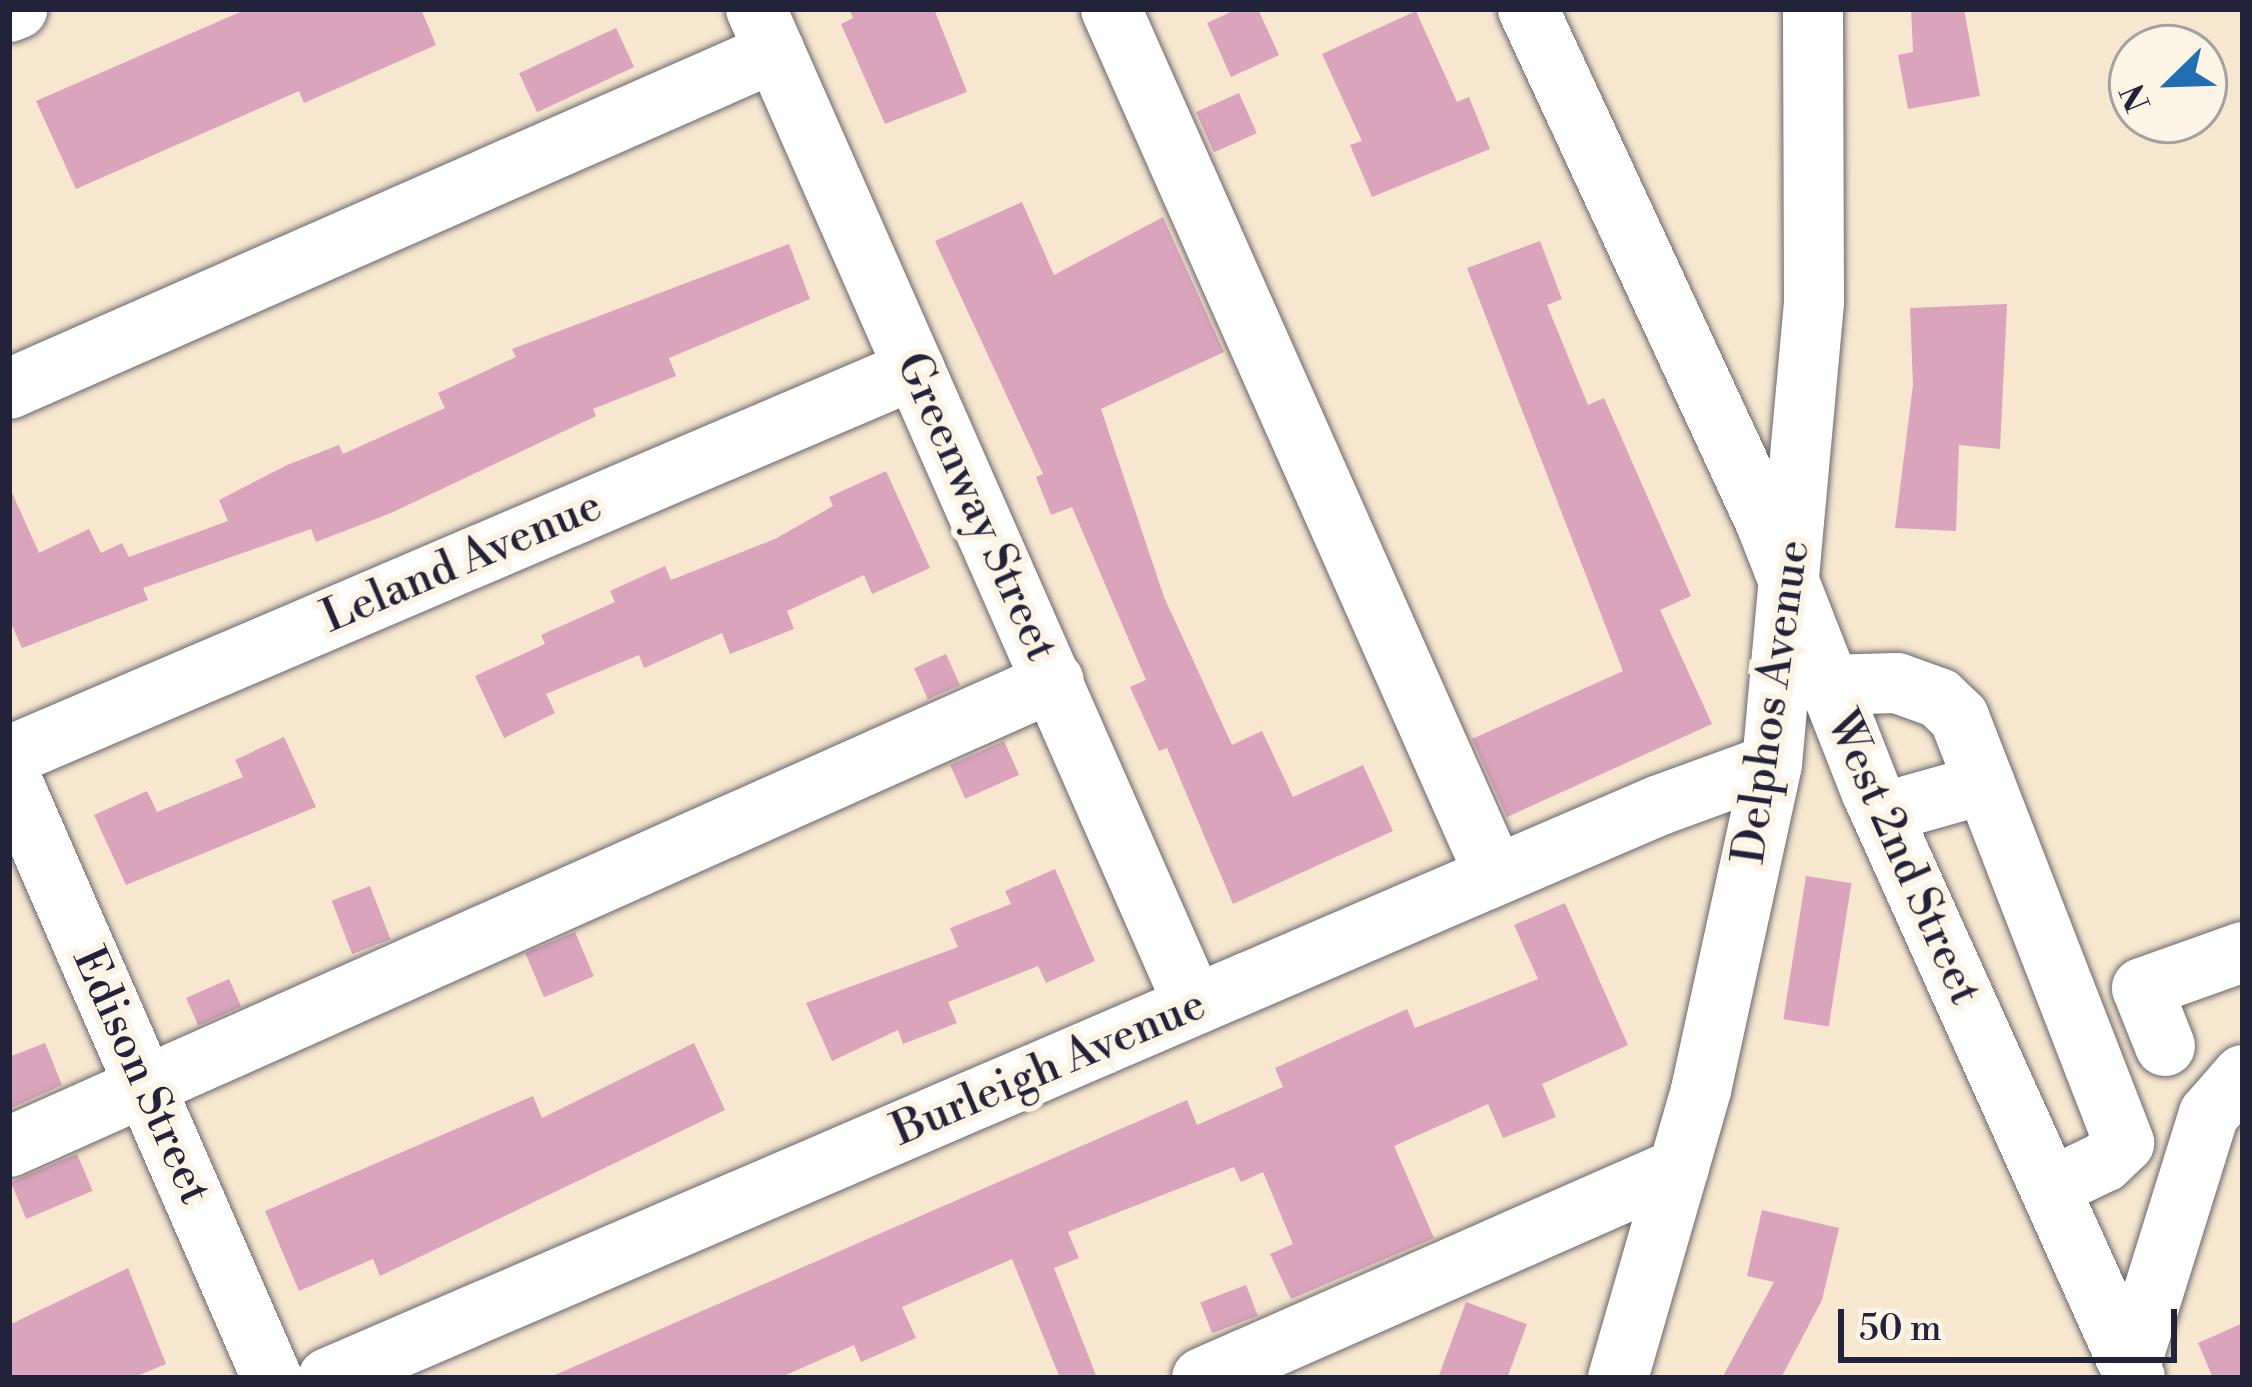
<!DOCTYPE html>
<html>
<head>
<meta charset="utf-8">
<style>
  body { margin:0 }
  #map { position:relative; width:2252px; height:1387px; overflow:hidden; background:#f6e7ce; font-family:"Libre Bodoni",serif }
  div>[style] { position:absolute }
  .building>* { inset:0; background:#daa4bd; transform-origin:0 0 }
  .roads { filter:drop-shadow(0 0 3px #6c676e) drop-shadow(0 0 3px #6c676e) }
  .minor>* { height:60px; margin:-30px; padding:0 30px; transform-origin:30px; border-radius:30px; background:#fff }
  span { translate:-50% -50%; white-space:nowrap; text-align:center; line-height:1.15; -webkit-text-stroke:12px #fcf5e5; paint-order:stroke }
  .street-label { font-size:45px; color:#22223b }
  .frame { position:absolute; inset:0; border:12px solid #22223b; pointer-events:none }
  .north { position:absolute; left:2108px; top:24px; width:120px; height:120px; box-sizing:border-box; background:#fcf5e5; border:3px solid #a5a1a1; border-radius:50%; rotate:247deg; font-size:33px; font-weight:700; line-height:48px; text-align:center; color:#22223b }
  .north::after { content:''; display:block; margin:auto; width:42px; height:54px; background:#1f6fb2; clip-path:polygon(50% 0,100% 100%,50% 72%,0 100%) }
  .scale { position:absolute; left:1838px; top:1309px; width:339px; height:54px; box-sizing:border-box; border:6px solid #22223b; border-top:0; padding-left:15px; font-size:36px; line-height:42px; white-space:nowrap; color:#22223b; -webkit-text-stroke:9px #fcf5e5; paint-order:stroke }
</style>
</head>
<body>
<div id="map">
  <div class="building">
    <i style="clip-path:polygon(247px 9px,421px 9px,436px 45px,304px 103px,299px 91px,76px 189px,36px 101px)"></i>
    <i style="clip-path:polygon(849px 9px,934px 9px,967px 92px,885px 124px,841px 24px,853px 18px)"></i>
    <i style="clip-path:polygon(1237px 9px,1258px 9px,1279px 55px,1231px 77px,1207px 23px)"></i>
    <i style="clip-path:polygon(1911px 9px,1964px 9px,1980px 96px,1908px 109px,1898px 55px,1913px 52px)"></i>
    <i style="clip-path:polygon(1416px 11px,1457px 102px,1469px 97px,1490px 149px,1372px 197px,1350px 145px,1362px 141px,1322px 54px)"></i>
    <i style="left:616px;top:28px;width:43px;height:107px;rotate:65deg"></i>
    <i style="left:1239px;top:93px;width:44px;height:47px;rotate:66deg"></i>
    <i style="clip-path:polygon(1022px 202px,1054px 275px,1163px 217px,1224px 352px,1101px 409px,1164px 597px,1232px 745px,1262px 731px,1293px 797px,1363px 765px,1393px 831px,1233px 904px,1167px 748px,1159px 751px,1130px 687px,1146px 680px,1072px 507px,1051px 515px,1036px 477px,1043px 474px,935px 241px)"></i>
    <i style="clip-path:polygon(1540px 241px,1562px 299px,1547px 305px,1588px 405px,1604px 398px,1691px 596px,1660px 610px,1712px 724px,1507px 817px,1472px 739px,1623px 671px,1467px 268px)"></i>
    <i style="clip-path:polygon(789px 244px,810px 299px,669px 358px,676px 376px,593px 409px,596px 416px,391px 513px,316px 542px,311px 529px,143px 588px,148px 600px,22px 648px,9px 619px,9px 486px,39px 553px,89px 529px,101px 553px,122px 543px,129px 557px,228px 521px,219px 500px,287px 465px,339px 445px,343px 454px,445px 408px,438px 393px,516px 357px,512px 349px)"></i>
    <i style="clip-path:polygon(2007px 304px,2000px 449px,1959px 445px,1956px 531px,1895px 528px,1913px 385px,1910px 308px)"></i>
    <i style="clip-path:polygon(886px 471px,930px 568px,872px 594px,864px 575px,787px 611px,794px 629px,730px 654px,722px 633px,644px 668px,639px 655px,546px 694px,555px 713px,504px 738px,475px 676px,545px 644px,541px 635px,615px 602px,610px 591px,665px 566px,671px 580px,775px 539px,833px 506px,829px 497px)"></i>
    <i style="left:946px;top:654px;width:34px;height:35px;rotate:66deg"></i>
    <i style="clip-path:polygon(284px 737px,316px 807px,126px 885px,94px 815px,147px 791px,157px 812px,243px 777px,235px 760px)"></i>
    <i style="left:1004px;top:741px;width:37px;height:59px;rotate:66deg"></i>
    <i style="clip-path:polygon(1055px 869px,1095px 961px,1046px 983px,1038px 966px,948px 1002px,957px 1023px,903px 1044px,898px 1030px,832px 1061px,806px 1003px,958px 947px,950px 928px,1011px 904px,1005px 891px)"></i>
    <i style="left:1806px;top:876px;width:46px;height:145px;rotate:9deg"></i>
    <i style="left:370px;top:886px;width:57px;height:41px;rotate:69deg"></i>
    <i style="clip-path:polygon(1565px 903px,1628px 1045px,1542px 1084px,1556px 1117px,1503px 1138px,1488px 1104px,1394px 1146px,1434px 1238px,1291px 1299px,1270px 1254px,1293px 1244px,1263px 1172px,1241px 1182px,1234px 1167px,1068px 1232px,1079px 1258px,1054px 1268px,1097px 1378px,1060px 1378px,1012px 1259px,902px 1307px,916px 1338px,861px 1362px,854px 1345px,779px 1378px,548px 1378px,1187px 1100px,1197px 1125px,1283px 1087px,1275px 1068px,1407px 1009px,1415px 1028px,1538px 979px,1514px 925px)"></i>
    <i style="left:575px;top:932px;width:48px;height:54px;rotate:67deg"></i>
    <i style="left:229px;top:979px;width:30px;height:47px;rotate:66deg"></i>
    <i style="clip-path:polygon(45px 1043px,62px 1085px,9px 1109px,9px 1057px)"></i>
    <i style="clip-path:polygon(694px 1043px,725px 1110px,380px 1276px,373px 1259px,299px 1291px,265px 1211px,533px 1096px,542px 1118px)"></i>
    <i style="left:77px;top:1154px;width:40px;height:72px;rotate:67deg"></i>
    <i style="clip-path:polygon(1762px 1210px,1839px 1228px,1822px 1300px,1781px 1378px,1722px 1378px,1774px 1282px,1747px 1276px)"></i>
    <i style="clip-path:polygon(128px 1268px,166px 1364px,132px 1378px,9px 1378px,9px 1325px)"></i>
    <i style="left:1246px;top:1285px;width:33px;height:49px;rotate:69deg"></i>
    <i style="clip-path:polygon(1466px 1302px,1527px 1324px,1507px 1378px,1438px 1378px)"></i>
    <i style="clip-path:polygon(2243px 1323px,2243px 1378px,2213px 1378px,2198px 1343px)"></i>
  </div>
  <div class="roads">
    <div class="minor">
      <i style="left:756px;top:9px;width:1088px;rotate:66.26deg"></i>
      <i style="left:1111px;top:9px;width:947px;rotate:66.09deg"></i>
      <i style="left:1528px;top:9px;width:566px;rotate:65.15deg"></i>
      <i style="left:1766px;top:523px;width:290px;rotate:68.6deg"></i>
      <i style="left:1872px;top:793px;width:641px;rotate:65.79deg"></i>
      <i style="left:9px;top:12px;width:9px;rotate:-21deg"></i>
      <i style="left:9px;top:389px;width:837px;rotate:-23.75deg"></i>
      <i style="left:1827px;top:685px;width:70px;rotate:-1.6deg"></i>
      <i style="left:1897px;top:683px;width:45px;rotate:19.7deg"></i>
      <i style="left:1939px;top:698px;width:28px;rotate:44deg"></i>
      <i style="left:1959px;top:717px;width:457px;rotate:68.8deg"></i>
      <i style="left:2124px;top:1143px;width:28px;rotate:136deg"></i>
      <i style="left:2104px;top:1162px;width:60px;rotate:154.3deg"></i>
      <i style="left:9px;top:756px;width:985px;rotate:-23.13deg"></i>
      <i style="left:9px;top:774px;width:659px;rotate:66.47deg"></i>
      <i style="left:1882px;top:813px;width:107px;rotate:-15.7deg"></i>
      <i style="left:2165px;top:1046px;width:62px;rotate:-111.6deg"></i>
      <i style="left:2142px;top:988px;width:107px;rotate:-19.6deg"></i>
      <i style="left:9px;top:1147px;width:1144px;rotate:-24.03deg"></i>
      <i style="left:2130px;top:1367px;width:265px;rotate:-72.7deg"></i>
      <i style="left:2209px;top:1114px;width:52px;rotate:-48.9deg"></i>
      <i style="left:328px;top:1378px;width:1450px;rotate:-23.28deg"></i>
      <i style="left:1660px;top:805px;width:119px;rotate:-20.1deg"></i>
      <i style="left:1202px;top:1378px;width:521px;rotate:-23.76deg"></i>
      <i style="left:1618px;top:1378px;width:300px;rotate:-73.9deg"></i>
      <i style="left:1701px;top:1090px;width:334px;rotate:-77.7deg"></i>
      <i style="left:1772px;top:764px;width:465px;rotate:-84.8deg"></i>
      <i style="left:1814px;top:301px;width:292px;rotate:-90.2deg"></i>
    </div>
  </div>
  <div class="street-label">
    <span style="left:976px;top:507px;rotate:66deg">Greenway Street</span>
    <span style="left:462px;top:562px;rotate:-23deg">Leland Avenue</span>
    <span style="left:1772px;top:702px;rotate:-82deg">Delphos Avenue</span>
    <span style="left:1903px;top:858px;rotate:66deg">West 2nd Street</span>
    <span style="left:1049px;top:1068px;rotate:-23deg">Burleigh Avenue</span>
    <span style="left:141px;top:1076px;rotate:66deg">Edison Street</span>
  </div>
  <div class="frame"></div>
  <div class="north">N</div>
  <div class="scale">50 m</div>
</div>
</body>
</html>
